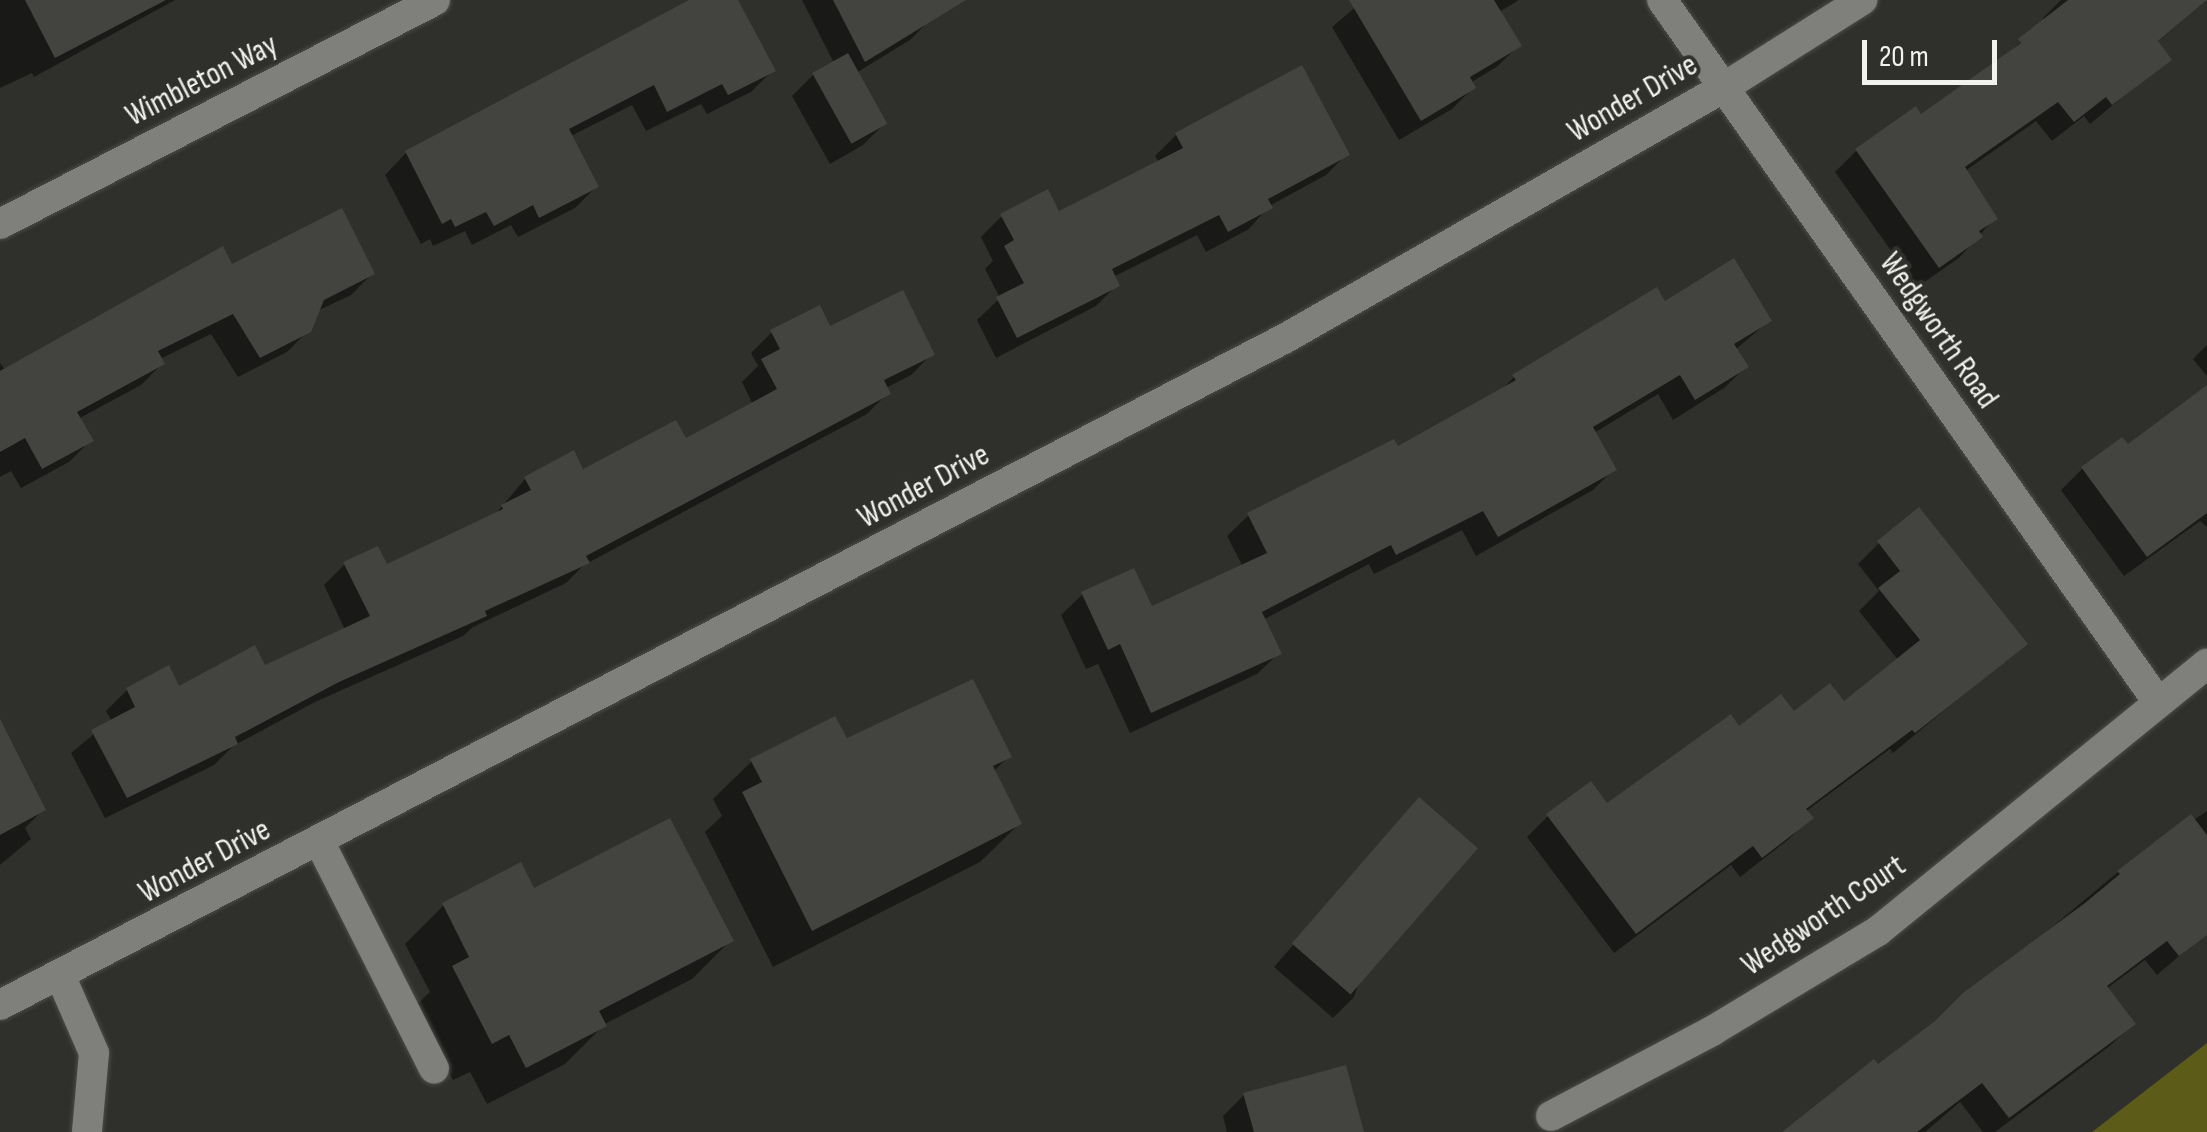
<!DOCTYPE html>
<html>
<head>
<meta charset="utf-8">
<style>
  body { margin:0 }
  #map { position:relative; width:2207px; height:1132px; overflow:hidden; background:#2f2f2c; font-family:"Sofia Sans Condensed",sans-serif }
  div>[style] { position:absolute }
  .green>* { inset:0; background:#5c5b18 }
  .shadow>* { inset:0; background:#0007 }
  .building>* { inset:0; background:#434440; transform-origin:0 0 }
  .roads { filter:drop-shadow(0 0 2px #4b4b48) drop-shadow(0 0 2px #4b4b48) }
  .minor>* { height:30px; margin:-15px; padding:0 15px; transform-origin:15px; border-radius:15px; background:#7f7f7b }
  span { translate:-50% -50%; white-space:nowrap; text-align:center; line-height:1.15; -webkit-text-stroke:8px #2f2f2c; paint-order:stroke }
  .street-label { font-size:32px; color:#f1f1ee }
  .scale { position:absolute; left:1862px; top:40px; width:135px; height:45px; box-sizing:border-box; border:5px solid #f1f1ee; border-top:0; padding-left:12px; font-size:30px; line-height:35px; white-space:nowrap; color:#f1f1ee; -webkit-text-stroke:8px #2f2f2c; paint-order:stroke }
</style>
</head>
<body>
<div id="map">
  <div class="green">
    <i style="clip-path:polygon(2207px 1043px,2207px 1132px,2092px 1132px)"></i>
  </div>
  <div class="shadow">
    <i style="clip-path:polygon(0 0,175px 0,34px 77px,32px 73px,0 88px)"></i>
    <i style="clip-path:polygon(695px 0,735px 0,772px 71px,751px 92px,707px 114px,701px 104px,646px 131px,632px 105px,571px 136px,596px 187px,575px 208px,518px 237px,511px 225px,472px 245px,465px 231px,433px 246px,430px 239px,421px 244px,385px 175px,406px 153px)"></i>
    <i style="clip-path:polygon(802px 0,927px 0,931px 19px,910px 40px,856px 73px,884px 124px,863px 145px,830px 164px,792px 96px,813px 75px,834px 63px)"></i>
    <i style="clip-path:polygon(1364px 0,1519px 0,1499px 12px,1519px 45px,1498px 66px,1470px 83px,1473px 88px,1452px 109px,1399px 140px,1332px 27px)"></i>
    <i style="clip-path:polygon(2061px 0,2207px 0,2156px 43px,2168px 59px,2090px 124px,2084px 116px,2052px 141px,2036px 121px,1965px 171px,1995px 218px,1959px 258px,1917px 287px,1835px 172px,1856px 151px,1916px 110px,1921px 117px,1998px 62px,2045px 21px,2043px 18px)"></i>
    <i style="clip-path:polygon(1301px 68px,1347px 154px,1326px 175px,1269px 206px,1249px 229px,1206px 252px,1197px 235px,1113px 277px,1117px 285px,1096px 306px,996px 358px,977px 320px,1000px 298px,985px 269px,993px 261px,981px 237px,1002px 216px,1058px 214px,1159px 163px,1155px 156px,1176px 135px)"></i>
    <i style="clip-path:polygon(231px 267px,372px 274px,351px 295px,317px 311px,309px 330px,287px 352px,238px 377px,211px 334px,160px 359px,162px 364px,141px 385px,78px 419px,90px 441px,69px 462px,21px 488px,11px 471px,0 477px,0 363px,6px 371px)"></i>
    <i style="clip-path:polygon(1664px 304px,1769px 321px,1735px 350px,1746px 367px,1724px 388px,1673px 420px,1658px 394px,1594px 433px,1614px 469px,1593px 490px,1476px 556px,1462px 530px,1374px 574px,1369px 564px,1263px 620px,1279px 653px,1257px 674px,1130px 733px,1098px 664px,1086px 669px,1061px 615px,1083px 594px,1151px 609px,1243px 567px,1227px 536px,1249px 515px,1397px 450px,1497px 394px,1514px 377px)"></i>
    <i style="clip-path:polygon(829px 330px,932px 354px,911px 375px,886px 388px,888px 393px,867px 414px,584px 565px,566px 583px,473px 627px,463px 636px,315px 702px,233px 746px,214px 765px,105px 818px,71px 753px,111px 720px,106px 711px,127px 690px,178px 689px,264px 668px,345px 630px,324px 585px,345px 564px,386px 568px,493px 517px,525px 479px,582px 472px,685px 441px,753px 405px,742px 382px,758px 366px,751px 353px,772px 332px)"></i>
    <i style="clip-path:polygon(2207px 345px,2207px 376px,2193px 359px)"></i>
    <i style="clip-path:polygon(2207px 388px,2207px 527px,2200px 521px,2124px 576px,2061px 490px,2082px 469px,2127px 448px)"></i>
    <i style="clip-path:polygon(1879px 543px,2024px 644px,1893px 753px,1890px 749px,1805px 812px,1810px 818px,1789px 839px,1740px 877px,1731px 865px,1614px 953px,1527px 837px,1548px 816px,1607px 807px,1739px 730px,1843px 704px,1898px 660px,1859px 611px,1879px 591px,1858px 564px)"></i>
    <i style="clip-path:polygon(846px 741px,1009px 756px,993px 772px,1019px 824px,980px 862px,773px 967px,705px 832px,722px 816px,713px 799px,752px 761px)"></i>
    <i style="clip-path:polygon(0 774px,43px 810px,25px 828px,31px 839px,0 865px)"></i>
    <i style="clip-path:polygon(1419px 800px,1354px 997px,1333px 1018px,1274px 967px)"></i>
    <i style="clip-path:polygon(2207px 811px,2206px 933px,2157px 975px,2145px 960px,2106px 989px,2132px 1024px,2111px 1045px,1995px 1132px,1983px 1132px,1960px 1102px,1925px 1132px,1784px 1132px,1937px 1023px,2118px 872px)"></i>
    <i style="clip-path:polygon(444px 905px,731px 940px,692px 979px,605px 1024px,565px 1064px,487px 1104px,470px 1072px,453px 1080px,415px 1006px,430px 992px,405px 944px)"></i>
    <i style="clip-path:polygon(1244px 1095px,1362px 1132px,1227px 1132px,1223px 1116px)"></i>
  </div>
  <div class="building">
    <i style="clip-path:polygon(25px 0,166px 0,55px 58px)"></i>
    <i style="clip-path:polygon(689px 0,738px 0,776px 71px,728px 95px,722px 84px,667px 112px,654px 85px,569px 129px,599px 187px,539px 218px,533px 205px,494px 226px,486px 212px,455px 227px,451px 219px,442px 224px,405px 151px)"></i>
    <i style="clip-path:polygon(833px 0,966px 0,865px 62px)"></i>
    <i style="clip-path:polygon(1349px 0,1494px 0,1522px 46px,1470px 77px,1476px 88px,1421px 121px)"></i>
    <i style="clip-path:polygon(2068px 0,2207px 0,2158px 41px,2172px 60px,2112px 105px,2106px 97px,2074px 122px,2058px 102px,1965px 167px,1998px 219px,1979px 231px,1983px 237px,1939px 268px,1855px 149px,1916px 106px,1921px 114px,2021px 43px,2018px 39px)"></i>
    <i style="left:848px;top:53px;width:81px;height:41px;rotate:61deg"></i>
    <i style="clip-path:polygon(1302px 65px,1350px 155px,1268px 199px,1273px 208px,1228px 232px,1219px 215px,1112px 269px,1120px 286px,1017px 338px,996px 297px,1024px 283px,1004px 246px,1014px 240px,1000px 214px,1048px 189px,1059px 211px,1183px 148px,1175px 133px)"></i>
    <i style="clip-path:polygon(342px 208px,375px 274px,324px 300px,311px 332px,260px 358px,233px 314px,158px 351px,165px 364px,77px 412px,94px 441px,42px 469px,25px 438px,0 452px,0 371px,223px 246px,232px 264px)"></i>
    <i style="clip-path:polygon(1734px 258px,1772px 321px,1734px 344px,1749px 367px,1695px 400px,1680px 375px,1593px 427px,1617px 470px,1498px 537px,1483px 511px,1396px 555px,1391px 545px,1262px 612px,1282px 654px,1151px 713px,1120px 644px,1108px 650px,1081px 592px,1134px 568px,1152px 606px,1267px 553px,1247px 513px,1394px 439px,1398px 446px,1516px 380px,1512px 375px,1657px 287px,1665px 301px)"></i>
    <i style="clip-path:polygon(903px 290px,935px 355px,884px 380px,891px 394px,586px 556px,590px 563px,485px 611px,487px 616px,339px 682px,235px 737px,238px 744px,127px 798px,91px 730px,135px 707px,126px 688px,169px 665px,179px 686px,255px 645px,265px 665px,370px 616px,343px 562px,378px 546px,387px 564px,503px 509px,501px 505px,531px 490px,524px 477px,574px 450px,583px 469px,676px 420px,686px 438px,777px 389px,761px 359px,780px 349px,770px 330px,820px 305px,830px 326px)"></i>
    <i style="clip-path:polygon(2207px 385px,2207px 513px,2147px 557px,2081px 467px,2122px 437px,2128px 444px)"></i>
    <i style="clip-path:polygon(1919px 507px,2028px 644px,1915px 733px,1912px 730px,1806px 809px,1814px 818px,1762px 858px,1753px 846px,1636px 934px,1546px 814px,1591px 781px,1607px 803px,1731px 714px,1739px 726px,1781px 694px,1794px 711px,1830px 683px,1844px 701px,1920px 640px,1878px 588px,1900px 571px,1877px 541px)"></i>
    <i style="clip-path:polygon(973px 679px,1012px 757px,993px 766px,1022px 824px,812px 931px,742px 792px,762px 782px,750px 759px,835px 716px,847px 738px)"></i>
    <i style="clip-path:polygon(0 719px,46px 810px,0 835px)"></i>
    <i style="left:1419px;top:797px;width:78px;height:194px;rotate:41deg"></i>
    <i style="clip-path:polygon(2191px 814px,2207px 835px,2207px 935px,2179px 956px,2167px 941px,2107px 986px,2136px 1024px,2009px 1118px,1982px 1083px,1917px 1132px,1782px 1132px,1874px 1059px,1878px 1064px,1935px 1021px,1963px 993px,2085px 903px,2120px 874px,2117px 871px)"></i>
    <i style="clip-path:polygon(670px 818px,734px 941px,599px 1011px,607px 1026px,526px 1068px,509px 1035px,492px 1044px,452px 966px,469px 957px,442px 903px,521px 862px,534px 888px)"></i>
    <i style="clip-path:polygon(1346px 1065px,1364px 1132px,1254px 1132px,1243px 1093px)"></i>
  </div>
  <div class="roads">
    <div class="minor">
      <i style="left:1662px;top:0;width:860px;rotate:54.76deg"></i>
      <i style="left:0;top:224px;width:489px;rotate:-27.2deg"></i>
      <i style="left:319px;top:841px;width:255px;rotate:63.2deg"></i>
      <i style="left:60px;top:975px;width:85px;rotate:66.4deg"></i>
      <i style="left:94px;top:1053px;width:79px;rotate:95.1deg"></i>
      <i style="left:0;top:1005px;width:1446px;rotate:-27.42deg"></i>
      <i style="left:1284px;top:339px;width:506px;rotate:-29.76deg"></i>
      <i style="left:1723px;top:88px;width:165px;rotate:-32.3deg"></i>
      <i style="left:1551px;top:1116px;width:182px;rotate:-27.8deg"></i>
      <i style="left:1712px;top:1031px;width:194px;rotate:-31.1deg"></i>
      <i style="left:1878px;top:931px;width:424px;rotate:-39.1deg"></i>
    </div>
  </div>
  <div class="street-label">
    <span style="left:202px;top:81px;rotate:-27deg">Wimbleton Way</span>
    <span style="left:1633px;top:99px;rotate:-30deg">Wonder Drive</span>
    <span style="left:1938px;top:331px;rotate:55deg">Wedgworth Road</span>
    <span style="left:924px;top:487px;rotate:-28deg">Wonder Drive</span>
    <span style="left:205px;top:862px;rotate:-28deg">Wonder Drive</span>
    <span style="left:1824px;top:916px;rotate:-34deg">Wedgworth Court</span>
  </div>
  <div class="scale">20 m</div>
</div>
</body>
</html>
